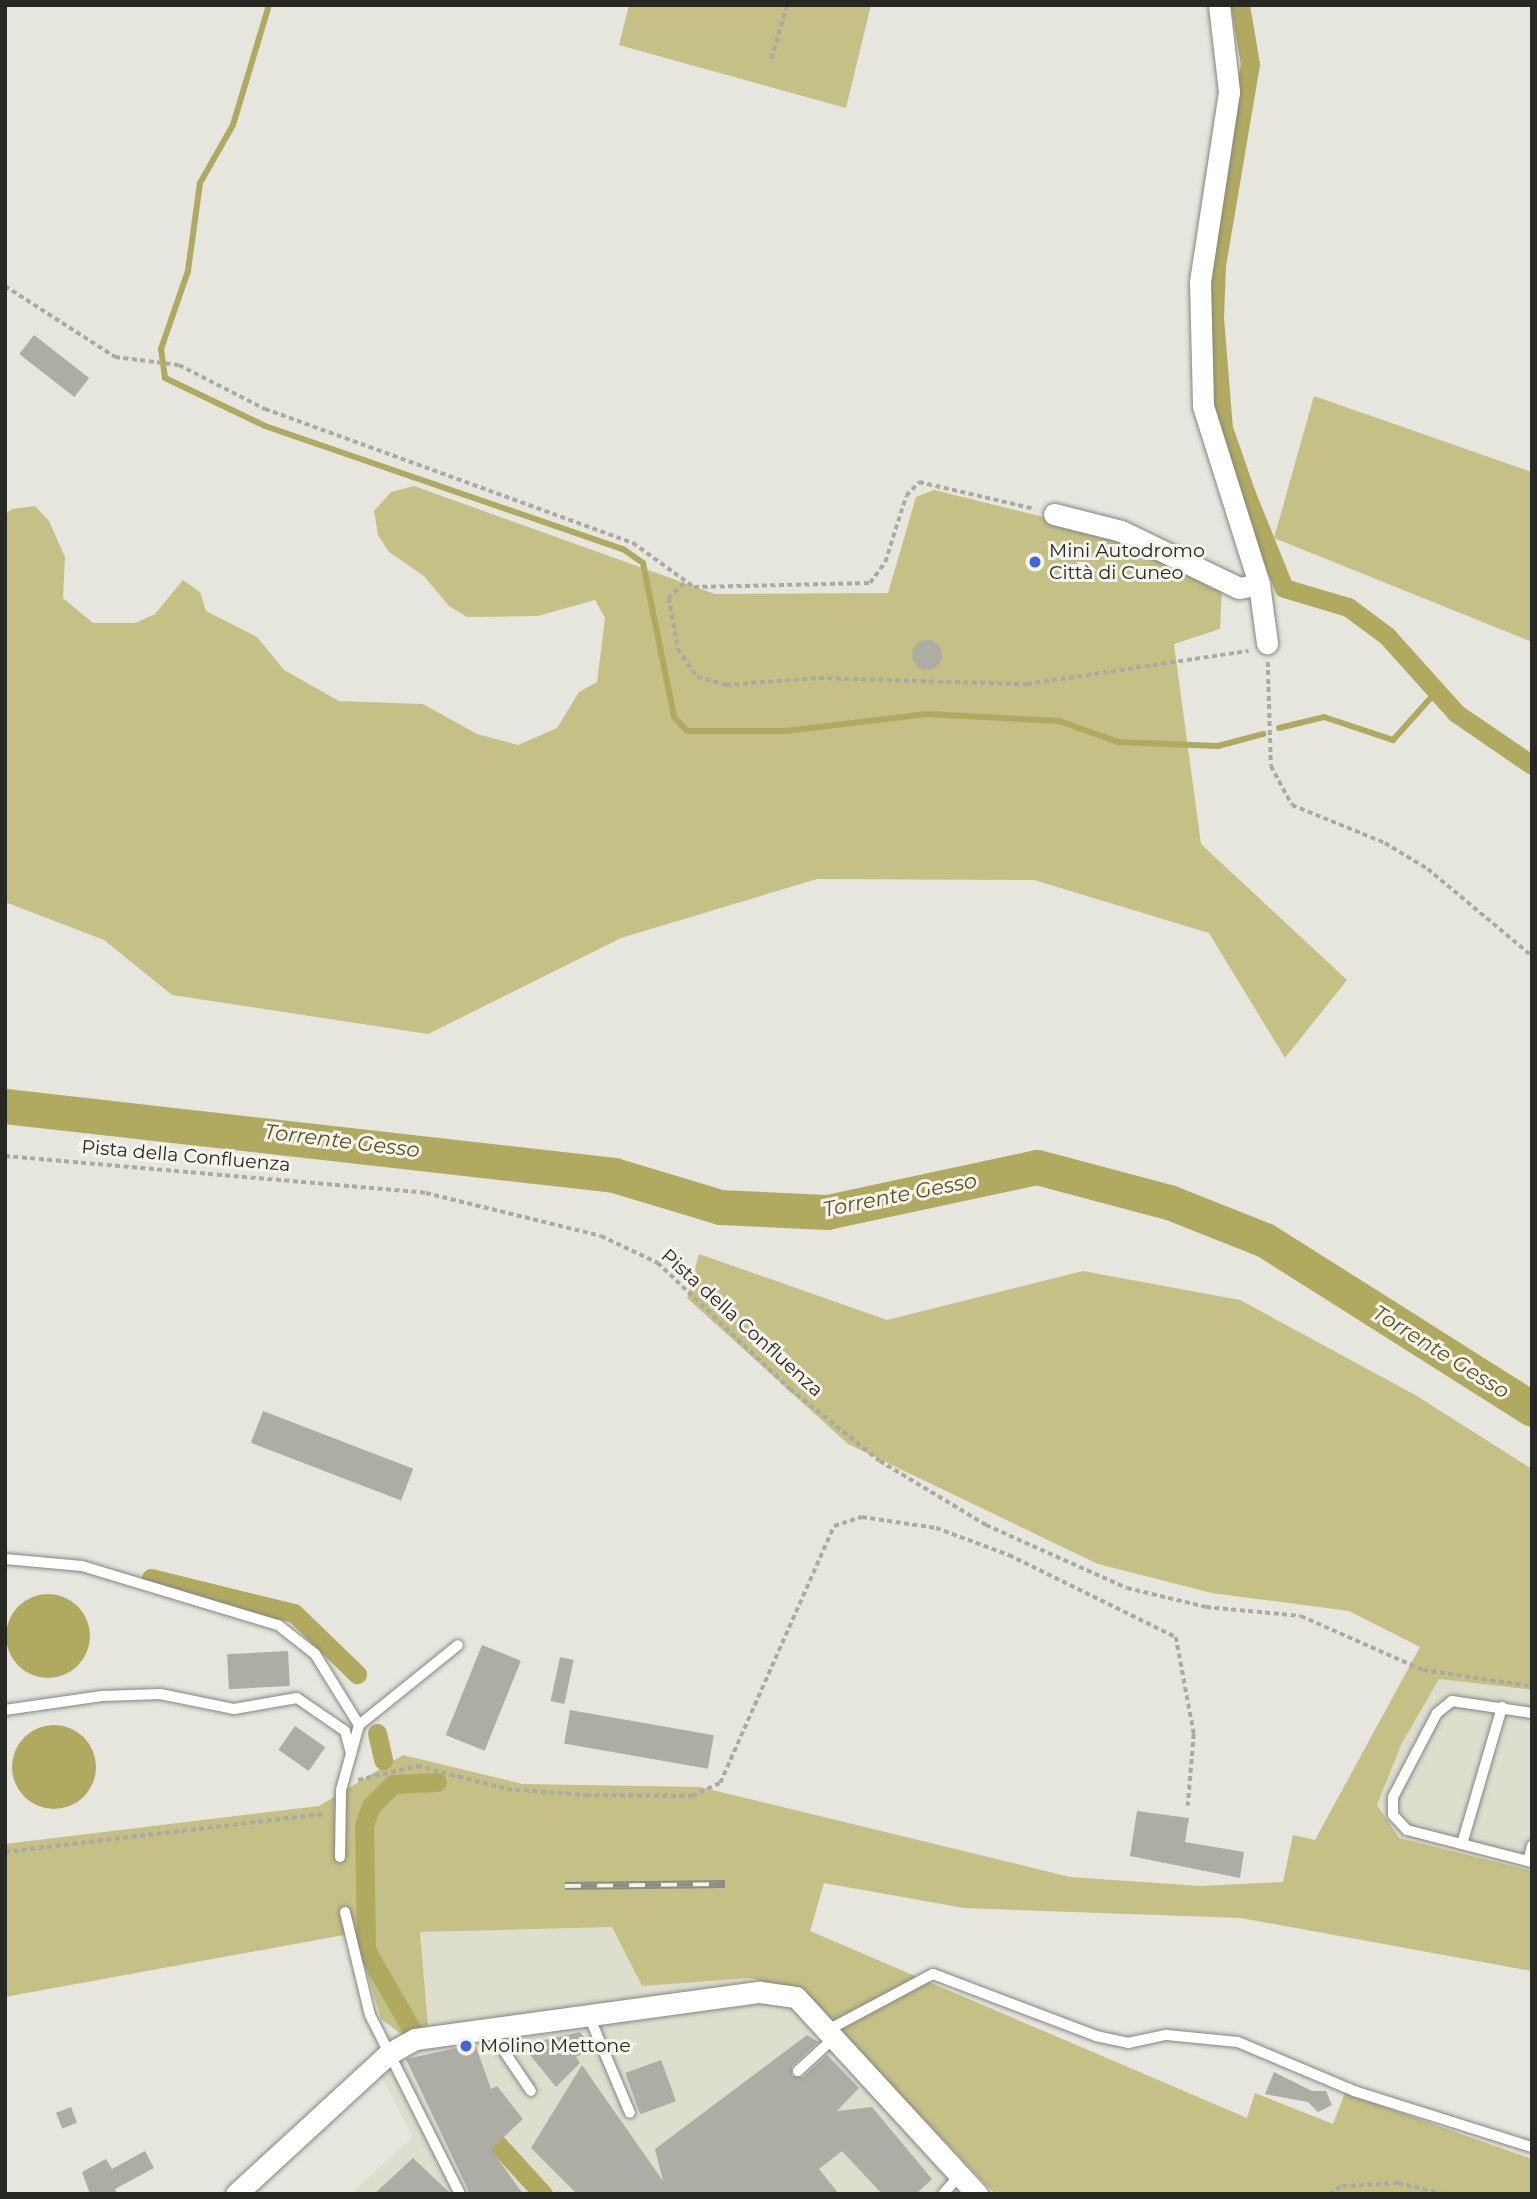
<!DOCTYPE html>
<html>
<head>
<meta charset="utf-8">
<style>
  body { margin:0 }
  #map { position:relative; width:1537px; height:2199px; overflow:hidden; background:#e6e6df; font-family:Montserrat,sans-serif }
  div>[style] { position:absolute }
  .built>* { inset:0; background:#dedecf }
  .green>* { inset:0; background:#c4c086 }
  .water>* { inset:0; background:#b0aa61 }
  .round { border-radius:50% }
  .stream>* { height:6px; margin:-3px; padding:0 3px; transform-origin:3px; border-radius:3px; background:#b0aa61 }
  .canal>* { height:19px; margin:-9.5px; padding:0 9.5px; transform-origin:9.5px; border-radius:9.5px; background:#b0aa61 }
  .river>* { height:35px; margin:-17.5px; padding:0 17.5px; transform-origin:17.5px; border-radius:17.5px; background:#b0aa61 }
  .building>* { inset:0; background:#adada6; transform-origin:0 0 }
  .path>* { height:3.5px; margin-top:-1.75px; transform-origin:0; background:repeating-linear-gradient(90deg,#aaaaa4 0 5px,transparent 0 8.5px) }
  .roads { filter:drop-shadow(0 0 2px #878680) drop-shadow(0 0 2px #878680) }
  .lane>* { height:10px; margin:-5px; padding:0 5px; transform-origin:5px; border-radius:5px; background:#fff }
  .street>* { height:21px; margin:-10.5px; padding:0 10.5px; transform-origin:10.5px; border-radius:10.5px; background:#fff }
  .rail>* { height:8px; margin-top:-4px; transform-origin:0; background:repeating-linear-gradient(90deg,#f4f3ec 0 16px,#8d8d88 0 32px); box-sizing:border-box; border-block:2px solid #8d8d88 }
  .dots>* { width:19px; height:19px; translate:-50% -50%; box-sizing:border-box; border:4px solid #f4f3ec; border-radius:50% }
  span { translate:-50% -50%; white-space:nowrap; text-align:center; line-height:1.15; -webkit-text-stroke:6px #f4f3ec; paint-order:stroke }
  .poi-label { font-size:19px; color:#272724 }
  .left { translate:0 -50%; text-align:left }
  .street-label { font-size:19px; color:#272724 }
  .water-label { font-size:21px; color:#59541d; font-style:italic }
  .frame { position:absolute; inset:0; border:7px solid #272724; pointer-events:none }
</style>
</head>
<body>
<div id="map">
  <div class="built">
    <i style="clip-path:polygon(1439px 1679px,1532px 1691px,1532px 1871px,1399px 1838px,1377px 1805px,1402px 1743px)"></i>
    <i style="clip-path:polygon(612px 1927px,642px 1986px,750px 1978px,801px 1991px,964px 2166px,931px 2194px,350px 2194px,413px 2137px,379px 2072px,413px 2033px,428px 2026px,420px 1932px)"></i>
  </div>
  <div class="green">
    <i style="clip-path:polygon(629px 5px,871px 5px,846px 108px,619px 45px)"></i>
    <i style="clip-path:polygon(1314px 396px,1532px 472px,1532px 642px,1274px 538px)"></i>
    <i style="clip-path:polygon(414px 486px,715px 594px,888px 593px,916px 497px,934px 490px,1124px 537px,1222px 587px,1220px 629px,1174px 644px,1201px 844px,1347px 980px,1285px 1058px,1209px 933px,1034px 880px,817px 879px,621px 938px,428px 1034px,172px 995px,104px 940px,5px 902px,5px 514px,12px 509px,35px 506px,49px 521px,65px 557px,63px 598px,93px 623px,135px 623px,155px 614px,183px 580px,200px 592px,206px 611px,257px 637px,284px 670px,339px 701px,423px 704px,477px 734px,518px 745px,557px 728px,579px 692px,597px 682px,605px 618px,595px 600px,538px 616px,467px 617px,449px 606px,424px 576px,389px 552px,378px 535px,374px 511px,391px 492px)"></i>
    <i style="clip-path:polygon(699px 1254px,887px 1320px,1083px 1271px,1240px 1300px,1417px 1396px,1532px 1469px,1532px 1690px,1439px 1679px,1402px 1743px,1377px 1805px,1399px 1838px,1532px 1871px,1532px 1971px,1241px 1918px,964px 1908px,824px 1883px,810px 1931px,1247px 2118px,1255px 2093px,1333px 2124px,1345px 2093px,1532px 2159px,1532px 2194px,995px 2194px,801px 1991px,750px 1978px,642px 1986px,612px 1927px,420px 1932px,428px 2026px,413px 2033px,401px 2034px,381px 2019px,355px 1933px,5px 1997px,5px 1844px,319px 1806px,403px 1755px,523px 1784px,700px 1787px,1070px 1877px,1200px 1886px,1283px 1882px,1293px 1835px,1315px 1840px,1420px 1647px,1349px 1611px,1212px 1593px,1098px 1564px,848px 1444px,687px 1298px)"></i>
  </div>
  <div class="water">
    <i class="round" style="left:6px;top:1594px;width:84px;height:84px"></i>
    <i class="round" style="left:12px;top:1725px;width:84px;height:84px"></i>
  </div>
  <div class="stream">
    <i style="left:269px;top:5px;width:125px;rotate:106.7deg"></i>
    <i style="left:233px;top:125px;width:67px;rotate:119.6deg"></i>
    <i style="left:200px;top:183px;width:89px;rotate:97.8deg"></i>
    <i style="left:188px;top:271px;width:83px;rotate:109.1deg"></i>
    <i style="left:161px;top:349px;width:29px;rotate:82deg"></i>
    <i style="left:165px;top:378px;width:111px;rotate:25.6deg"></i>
    <i style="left:265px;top:426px;width:379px;rotate:19deg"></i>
    <i style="left:623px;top:549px;width:24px;rotate:35deg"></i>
    <i style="left:643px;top:563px;width:157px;rotate:78.6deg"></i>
    <i style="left:674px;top:717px;width:19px;rotate:47deg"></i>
    <i style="left:687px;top:731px;width:99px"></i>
    <i style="left:786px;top:731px;width:142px;rotate:-6.9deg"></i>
    <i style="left:927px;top:714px;width:132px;rotate:3deg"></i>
    <i style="left:1059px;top:721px;width:63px;rotate:19.6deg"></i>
    <i style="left:1118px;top:742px;width:100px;rotate:2.3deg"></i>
    <i style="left:1218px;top:746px;width:47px;rotate:-14.9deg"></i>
    <i style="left:1279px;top:728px;width:46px;rotate:-13.7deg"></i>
    <i style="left:1324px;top:717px;width:73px;rotate:18.4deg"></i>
    <i style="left:1393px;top:740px;width:64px;rotate:-48.1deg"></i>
  </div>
  <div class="canal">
    <i style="left:1240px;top:5px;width:60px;rotate:80.4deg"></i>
    <i style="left:1250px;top:64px;width:205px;rotate:99.6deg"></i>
    <i style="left:1216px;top:266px;width:51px;rotate:92.2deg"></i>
    <i style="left:1214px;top:317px;width:111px;rotate:85.4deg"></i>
    <i style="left:1223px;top:428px;width:70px;rotate:70.8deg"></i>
    <i style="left:1246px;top:494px;width:101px;rotate:68deg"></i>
    <i style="left:1284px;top:588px;width:67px;rotate:16.5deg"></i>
    <i style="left:1348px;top:607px;width:49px;rotate:36.6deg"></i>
    <i style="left:1387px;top:636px;width:103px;rotate:48.1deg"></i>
    <i style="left:1456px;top:713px;width:92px;rotate:34.4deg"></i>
    <i style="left:151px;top:1578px;width:147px;rotate:13.8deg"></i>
    <i style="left:294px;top:1613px;width:88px;rotate:44.1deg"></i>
    <i style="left:377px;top:1733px;width:28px;rotate:77deg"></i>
    <i style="left:412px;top:2030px;width:92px;rotate:-119.9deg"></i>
    <i style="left:366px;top:1950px;width:125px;rotate:-90.9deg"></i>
    <i style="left:364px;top:1825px;width:20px;rotate:-70deg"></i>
    <i style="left:371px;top:1806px;width:31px;rotate:-45deg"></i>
    <i style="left:393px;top:1784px;width:44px;rotate:-2.6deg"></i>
    <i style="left:480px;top:2125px;width:93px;rotate:47.6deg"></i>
  </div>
  <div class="river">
    <i style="left:5px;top:1106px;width:613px;rotate:6.46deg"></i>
    <i style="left:614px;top:1175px;width:111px;rotate:16.8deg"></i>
    <i style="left:720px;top:1207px;width:107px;rotate:2.7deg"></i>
    <i style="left:827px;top:1212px;width:215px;rotate:-12.1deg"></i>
    <i style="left:1037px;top:1167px;width:137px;rotate:14.9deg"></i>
    <i style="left:1169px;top:1202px;width:103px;rotate:21.6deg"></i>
    <i style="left:1265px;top:1240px;width:316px;rotate:32.3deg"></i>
  </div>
  <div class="building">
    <i style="left:34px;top:335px;width:70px;height:24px;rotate:38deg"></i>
    <i class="round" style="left:912px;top:640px;width:30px;height:30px"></i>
    <i style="left:263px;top:1411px;width:161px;height:34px;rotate:21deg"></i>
    <i style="left:482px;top:1645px;width:42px;height:97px;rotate:22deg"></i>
    <i style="left:288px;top:1651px;width:35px;height:61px;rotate:87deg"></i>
    <i style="left:560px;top:1657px;width:14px;height:45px;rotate:12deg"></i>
    <i style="left:570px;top:1710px;width:146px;height:34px;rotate:10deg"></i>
    <i style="left:295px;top:1726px;width:37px;height:29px;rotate:35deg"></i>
    <i style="clip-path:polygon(1137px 1811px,1189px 1818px,1185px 1842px,1244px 1852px,1240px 1878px,1130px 1856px)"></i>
    <i style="clip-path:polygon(580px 2032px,592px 2048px,576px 2057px,580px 2063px,556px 2087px,522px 2045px)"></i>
    <i style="clip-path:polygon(807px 2035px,818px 2042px,792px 2066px,792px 2076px,803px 2077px,827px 2055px,859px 2088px,837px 2111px,872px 2107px,932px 2179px,916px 2194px,882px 2194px,842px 2151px,819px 2169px,839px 2194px,577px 2194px,531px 2148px,582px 2065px,663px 2181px,655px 2149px)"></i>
    <i style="clip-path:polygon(475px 2044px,491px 2089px,497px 2086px,523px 2119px,491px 2149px,523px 2194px,470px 2194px,406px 2059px)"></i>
    <i style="left:661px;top:2060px;width:44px;height:38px;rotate:70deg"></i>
    <i style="clip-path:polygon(1274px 2072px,1312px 2091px,1326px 2091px,1332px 2105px,1318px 2112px,1308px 2102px,1265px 2094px)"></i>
    <i style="left:71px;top:2107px;width:17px;height:16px;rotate:69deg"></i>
    <i style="clip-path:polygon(145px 2151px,154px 2168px,115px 2189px,117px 2194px,90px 2194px,82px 2172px,106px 2159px,112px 2169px)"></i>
    <i style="clip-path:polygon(413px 2158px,451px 2194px,374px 2194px)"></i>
  </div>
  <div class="path">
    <i style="left:771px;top:59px;width:56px;rotate:-73.5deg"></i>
    <i style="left:5px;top:286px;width:131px;rotate:32.8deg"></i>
    <i style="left:115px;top:357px;width:64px;rotate:7.1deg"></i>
    <i style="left:179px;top:365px;width:97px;rotate:27.1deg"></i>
    <i style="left:265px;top:409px;width:392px;rotate:20deg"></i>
    <i style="left:633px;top:543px;width:75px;rotate:35.8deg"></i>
    <i style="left:694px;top:587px;width:176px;rotate:-1.3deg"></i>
    <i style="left:870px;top:583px;width:26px;rotate:-54deg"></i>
    <i style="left:885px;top:562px;width:69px;rotate:-72.3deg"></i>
    <i style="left:906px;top:496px;width:19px;rotate:-47deg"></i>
    <i style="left:919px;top:482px;width:119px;rotate:13.1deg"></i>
    <i style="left:684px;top:584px;width:21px;rotate:137deg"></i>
    <i style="left:669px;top:598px;width:52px;rotate:80deg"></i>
    <i style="left:678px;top:649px;width:34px;rotate:56deg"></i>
    <i style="left:697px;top:677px;width:30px;rotate:15deg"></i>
    <i style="left:726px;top:685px;width:93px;rotate:-4.3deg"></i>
    <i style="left:819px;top:678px;width:208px;rotate:1.7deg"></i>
    <i style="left:1027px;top:684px;width:224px;rotate:-8.5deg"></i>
    <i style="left:1268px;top:662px;width:104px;rotate:88.3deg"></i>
    <i style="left:1271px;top:766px;width:44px;rotate:61.7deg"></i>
    <i style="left:1292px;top:805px;width:100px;rotate:22.2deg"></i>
    <i style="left:1385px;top:843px;width:50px;rotate:31.2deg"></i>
    <i style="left:1428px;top:869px;width:136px;rotate:39.9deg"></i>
    <i style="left:5px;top:1156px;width:423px;rotate:5deg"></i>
    <i style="left:426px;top:1193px;width:180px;rotate:13.8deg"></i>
    <i style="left:601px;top:1236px;width:63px;rotate:25.3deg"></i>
    <i style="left:658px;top:1263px;width:182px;rotate:43.7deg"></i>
    <i style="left:790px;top:1389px;width:115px;rotate:38.7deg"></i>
    <i style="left:880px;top:1461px;width:124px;rotate:31.1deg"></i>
    <i style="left:986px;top:1525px;width:154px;rotate:24.1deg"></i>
    <i style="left:1127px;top:1588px;width:81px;rotate:13.5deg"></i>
    <i style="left:1206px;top:1607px;width:95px;rotate:5.4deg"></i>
    <i style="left:1301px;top:1616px;width:133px;rotate:23.9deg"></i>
    <i style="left:1423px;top:1670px;width:110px;rotate:8.4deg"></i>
    <i style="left:358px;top:1780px;width:61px;rotate:-13.3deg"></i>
    <i style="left:417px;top:1766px;width:93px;rotate:14.3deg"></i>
    <i style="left:507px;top:1789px;width:79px;rotate:4.3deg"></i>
    <i style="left:586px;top:1795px;width:106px;rotate:0.5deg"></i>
    <i style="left:692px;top:1796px;width:31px;rotate:-25deg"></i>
    <i style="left:720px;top:1783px;width:281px;rotate:-66.1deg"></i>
    <i style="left:834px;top:1526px;width:29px;rotate:-18deg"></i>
    <i style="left:862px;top:1517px;width:75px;rotate:8.5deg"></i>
    <i style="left:936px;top:1528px;width:78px;rotate:20.3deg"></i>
    <i style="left:1009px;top:1555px;width:186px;rotate:26.2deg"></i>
    <i style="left:1176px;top:1637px;width:99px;rotate:79.5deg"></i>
    <i style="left:1194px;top:1734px;width:72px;rotate:94.8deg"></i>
    <i style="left:5px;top:1852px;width:323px;rotate:-6.8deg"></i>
    <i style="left:1329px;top:2194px;width:15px;rotate:-32deg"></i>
    <i style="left:1342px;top:2186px;width:56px;rotate:-3.1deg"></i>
    <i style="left:1398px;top:2183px;width:47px;rotate:13.4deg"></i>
  </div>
  <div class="roads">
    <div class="lane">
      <i style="left:5px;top:1559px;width:77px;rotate:5.2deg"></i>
      <i style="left:82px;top:1566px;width:205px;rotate:16.8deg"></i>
      <i style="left:278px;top:1625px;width:47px;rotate:38.1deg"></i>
      <i style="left:315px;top:1654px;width:84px;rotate:58.2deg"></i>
      <i style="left:5px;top:1710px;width:98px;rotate:-8.2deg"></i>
      <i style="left:102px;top:1696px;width:58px;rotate:-2deg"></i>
      <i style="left:160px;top:1694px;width:76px;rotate:11.5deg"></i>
      <i style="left:234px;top:1709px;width:64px;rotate:-9.9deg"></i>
      <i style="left:297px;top:1698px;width:58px;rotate:34.5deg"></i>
      <i style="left:345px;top:1731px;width:23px;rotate:75deg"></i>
      <i style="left:1532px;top:1713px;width:81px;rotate:-171.5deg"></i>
      <i style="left:1452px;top:1701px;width:19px;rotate:141deg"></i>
      <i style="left:1437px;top:1713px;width:95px;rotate:117.6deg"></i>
      <i style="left:1393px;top:1797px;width:18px;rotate:90deg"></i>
      <i style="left:1393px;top:1815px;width:21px;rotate:47deg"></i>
      <i style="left:1407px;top:1830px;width:129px;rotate:14.4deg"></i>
      <i style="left:359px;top:1725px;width:127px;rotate:-38.9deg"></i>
      <i style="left:1462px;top:1844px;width:143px;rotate:-73.7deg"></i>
      <i style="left:340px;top:1857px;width:67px;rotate:-89.1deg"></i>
      <i style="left:341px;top:1790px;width:67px;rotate:-74.5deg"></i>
      <i style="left:1528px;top:1861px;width:16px;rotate:-75deg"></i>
      <i style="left:345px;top:1912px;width:106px;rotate:76.4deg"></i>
      <i style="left:370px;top:2015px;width:200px;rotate:63.3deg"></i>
      <i style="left:589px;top:2016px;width:105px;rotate:67.1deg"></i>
      <i style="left:828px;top:2030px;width:119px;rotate:-28.1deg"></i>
      <i style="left:933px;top:1974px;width:174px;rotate:20.8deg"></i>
      <i style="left:1096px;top:2036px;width:33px;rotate:12deg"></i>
      <i style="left:1128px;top:2043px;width:40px;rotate:-12deg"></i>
      <i style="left:1167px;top:2035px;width:71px;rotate:5.6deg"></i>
      <i style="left:1238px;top:2042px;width:126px;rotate:22.9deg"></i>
      <i style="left:1354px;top:2091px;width:187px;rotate:17.5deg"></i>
      <i style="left:491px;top:2032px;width:71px;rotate:55.9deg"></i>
      <i style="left:798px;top:2071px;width:50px;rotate:-42.6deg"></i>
      <i style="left:943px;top:2194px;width:25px;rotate:-48deg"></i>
    </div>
    <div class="street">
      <i style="left:1219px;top:5px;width:88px;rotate:83.4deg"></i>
      <i style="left:1229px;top:92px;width:192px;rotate:98.7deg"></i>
      <i style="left:1200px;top:282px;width:124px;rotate:88.6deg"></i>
      <i style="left:1203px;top:406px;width:187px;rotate:72.5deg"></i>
      <i style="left:1259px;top:584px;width:60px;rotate:82.3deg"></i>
      <i style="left:1054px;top:514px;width:69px;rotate:14.2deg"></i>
      <i style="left:1121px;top:531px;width:131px;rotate:25.8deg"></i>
      <i style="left:1239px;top:588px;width:20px;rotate:-11deg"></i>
      <i style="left:236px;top:2194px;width:207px;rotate:-42.6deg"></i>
      <i style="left:388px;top:2054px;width:31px;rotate:-29deg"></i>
      <i style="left:415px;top:2039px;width:348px;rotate:-7.8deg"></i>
      <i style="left:760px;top:1992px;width:36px;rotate:8deg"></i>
      <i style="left:796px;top:1997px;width:268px;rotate:47.4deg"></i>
    </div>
  </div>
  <div class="rail">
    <i style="left:565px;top:1886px;width:160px;rotate:-0.7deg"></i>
  </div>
  <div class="dots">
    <i style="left:1035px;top:562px;background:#4365d8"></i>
    <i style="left:466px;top:2046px;background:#4365d8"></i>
  </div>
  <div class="poi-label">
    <span class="left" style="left:1049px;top:562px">Mini Autodromo<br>Città di Cuneo</span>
    <span class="left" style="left:480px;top:2046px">Molino Mettone</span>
  </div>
  <div class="street-label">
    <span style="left:186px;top:1156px;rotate:5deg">Pista della Confluenza</span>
    <span style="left:742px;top:1323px;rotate:42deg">Pista della Confluenza</span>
  </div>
  <div class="water-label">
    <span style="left:342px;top:1141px;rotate:7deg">Torrente Gesso</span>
    <span style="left:900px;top:1195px;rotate:-11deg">Torrente Gesso</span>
    <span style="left:1441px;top:1352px;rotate:32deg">Torrente Gesso</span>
  </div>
  <div class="frame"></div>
</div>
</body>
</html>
